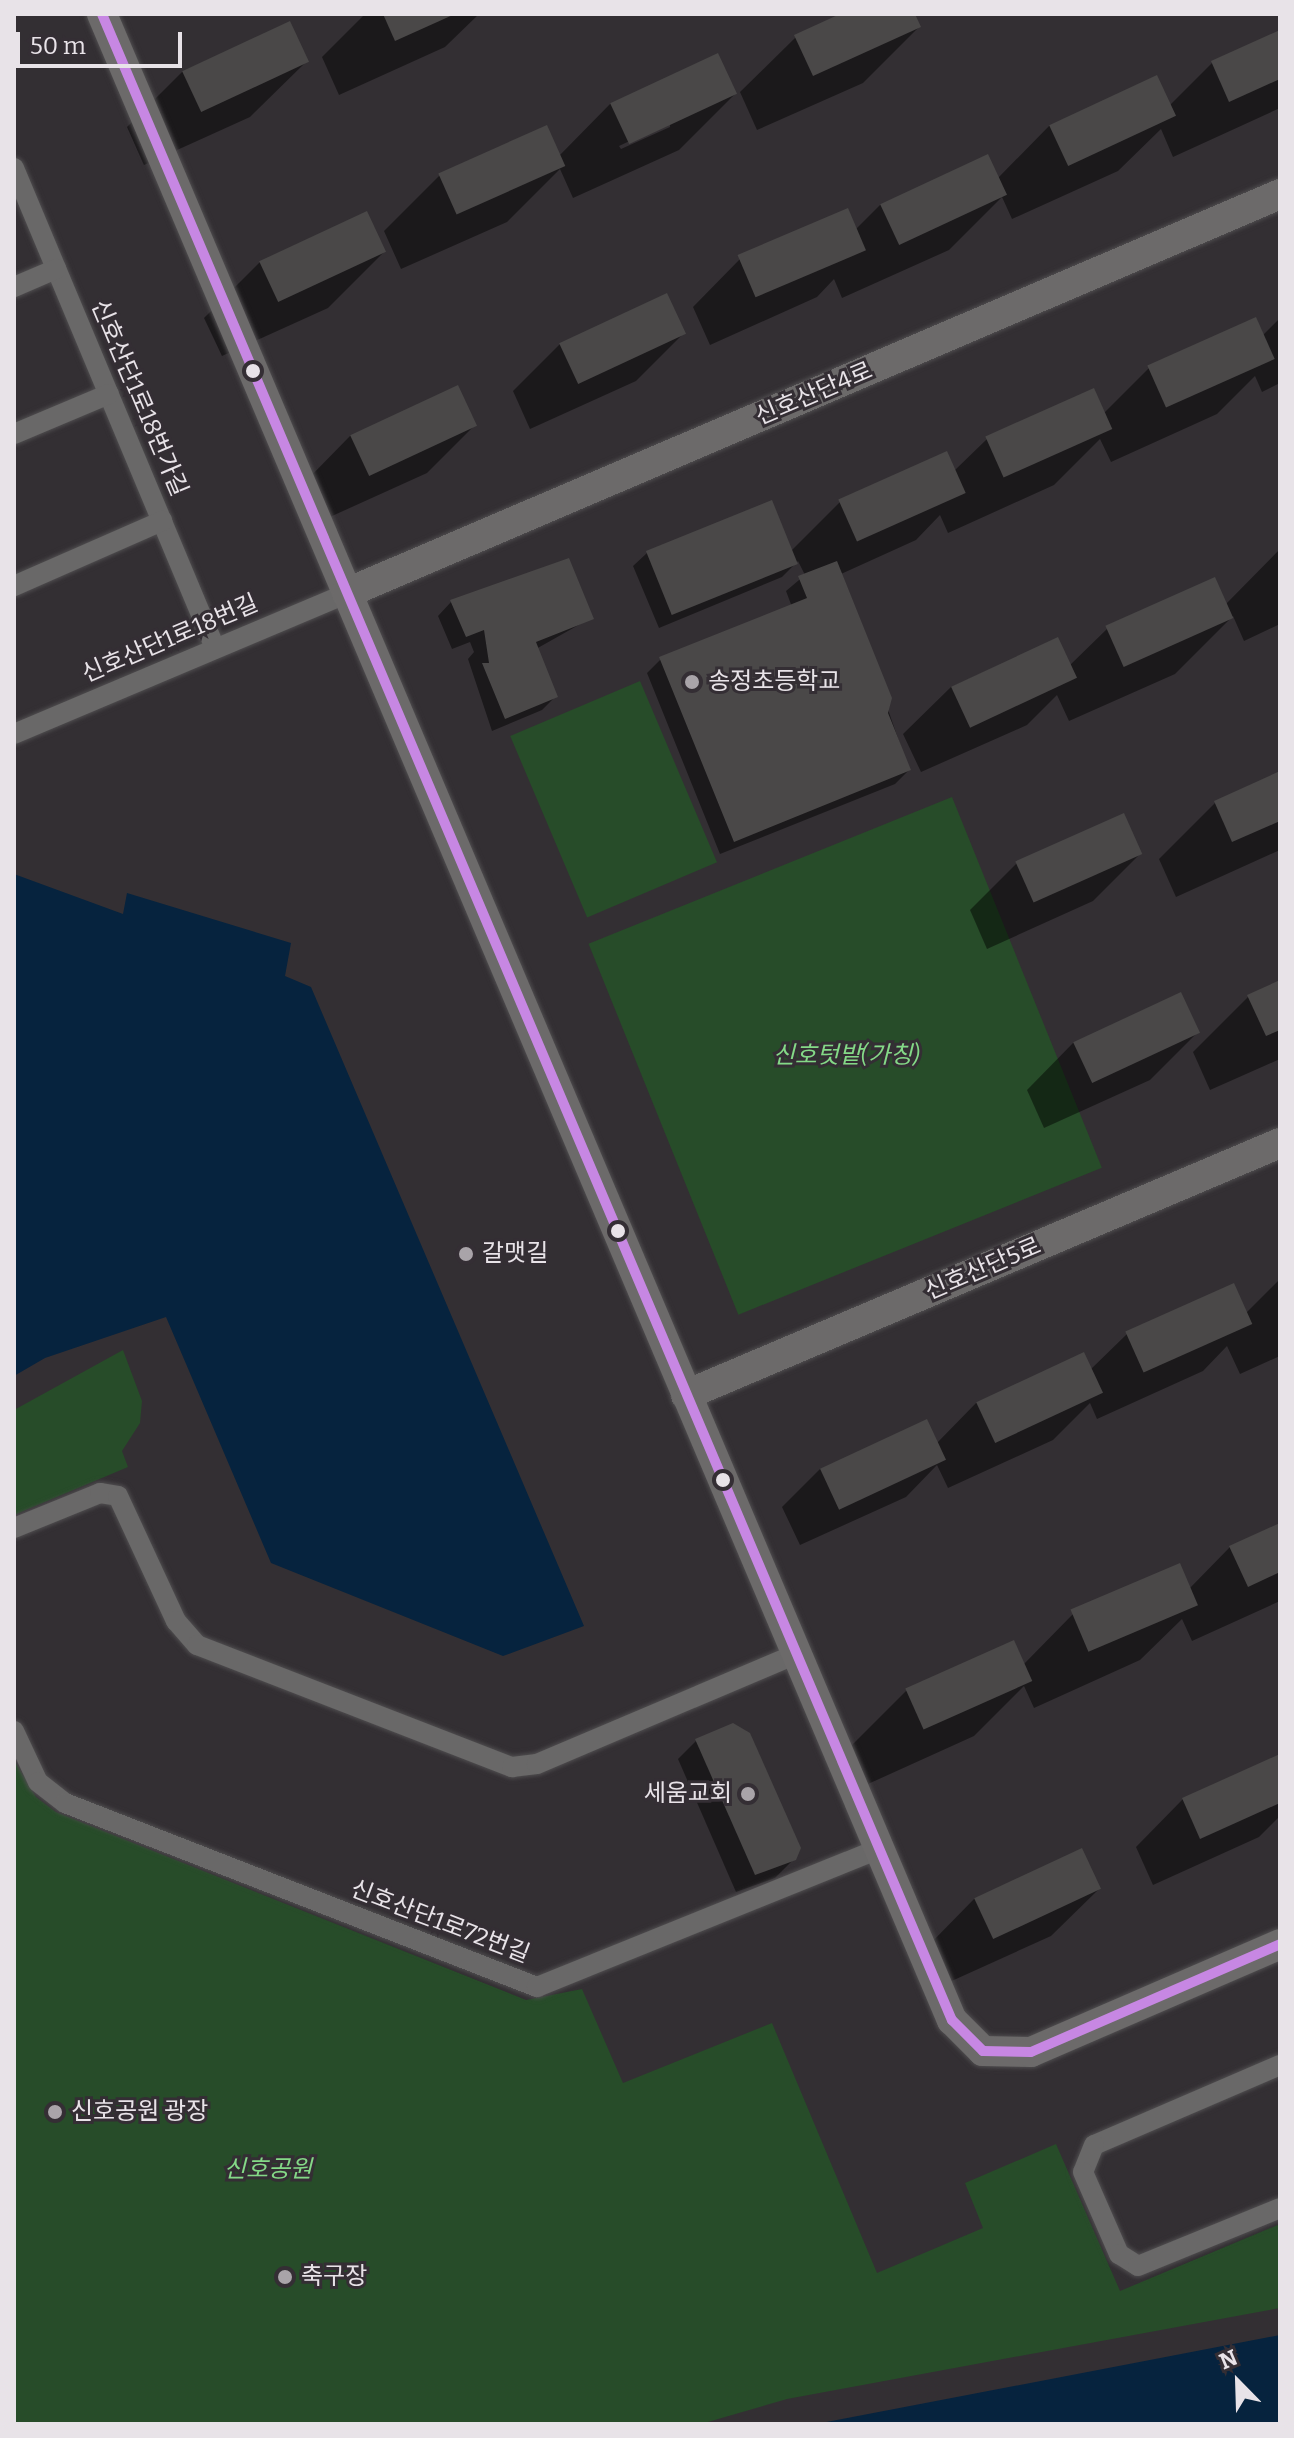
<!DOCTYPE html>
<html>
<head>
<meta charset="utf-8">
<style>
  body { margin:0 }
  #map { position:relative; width:1294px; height:2438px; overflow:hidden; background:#332f33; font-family:Bitter,"Noto Sans KR",serif }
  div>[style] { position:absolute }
  .green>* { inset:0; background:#274c29; transform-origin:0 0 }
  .water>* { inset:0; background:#06233e }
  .shadow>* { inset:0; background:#0007 }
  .building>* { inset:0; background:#4a4848; transform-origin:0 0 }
  .roads { filter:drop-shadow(0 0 2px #4f4d4f) drop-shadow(0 0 2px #4f4d4f) }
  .street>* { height:20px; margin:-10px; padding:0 10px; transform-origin:10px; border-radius:10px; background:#696868 }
  .secondary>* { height:30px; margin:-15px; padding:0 15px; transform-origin:15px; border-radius:15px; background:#6c6a6a }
  .bus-1>* { height:10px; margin:-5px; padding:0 5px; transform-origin:5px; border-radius:5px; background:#c787e3 }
  .dots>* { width:22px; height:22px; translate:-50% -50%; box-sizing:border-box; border:4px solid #342e34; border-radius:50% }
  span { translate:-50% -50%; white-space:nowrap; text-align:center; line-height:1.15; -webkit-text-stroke:6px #342e34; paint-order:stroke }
  .street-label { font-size:24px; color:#e8e3e8 }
  .poi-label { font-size:24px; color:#e8e3e8 }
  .left { translate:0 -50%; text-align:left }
  .right { translate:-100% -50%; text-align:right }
  .park-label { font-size:24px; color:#84d987; font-style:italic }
  .frame { position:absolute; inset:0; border:16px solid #e8e3e8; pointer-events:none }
  .north { position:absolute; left:1198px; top:2342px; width:80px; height:80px; -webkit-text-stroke:6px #342e34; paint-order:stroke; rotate:337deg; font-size:22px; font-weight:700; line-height:32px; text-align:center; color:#e8e3e8 }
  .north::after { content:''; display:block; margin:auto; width:28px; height:36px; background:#e8e3e8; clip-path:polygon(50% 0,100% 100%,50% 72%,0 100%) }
  .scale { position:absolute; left:16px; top:32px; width:166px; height:36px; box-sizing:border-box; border:4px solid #e8e3e8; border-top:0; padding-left:10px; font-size:24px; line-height:28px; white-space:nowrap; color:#e8e3e8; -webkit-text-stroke:6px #342e34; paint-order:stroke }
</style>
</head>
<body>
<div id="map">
  <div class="green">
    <i style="left:640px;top:681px;width:197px;height:141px;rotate:67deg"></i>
    <i style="left:952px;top:797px;width:400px;height:392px;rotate:68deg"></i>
    <i style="clip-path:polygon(123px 1350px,142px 1401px,140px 1423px,122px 1451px,128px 1467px,14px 1515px,14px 1410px)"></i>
    <i style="clip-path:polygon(14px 1760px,36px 1797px,56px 1812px,526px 2000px,582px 1989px,623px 2083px,772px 2023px,877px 2273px,983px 2228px,965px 2183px,1056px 2144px,1120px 2291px,1280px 2224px,1280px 2308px,787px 2399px,701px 2424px,14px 2424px)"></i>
  </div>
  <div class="water">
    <i style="clip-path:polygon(14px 874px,123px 914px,127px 893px,291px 943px,285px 976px,311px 987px,584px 1626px,503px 1656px,271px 1563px,166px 1317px,45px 1358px,14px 1376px)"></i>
    <i style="clip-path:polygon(1280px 2335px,1280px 2424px,816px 2424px)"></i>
  </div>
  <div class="shadow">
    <i style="clip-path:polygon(365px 14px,479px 14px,445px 47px,339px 95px,322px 57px)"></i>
    <i style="clip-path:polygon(845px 14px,913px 14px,919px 27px,863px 83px,757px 130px,740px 92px,796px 37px)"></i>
    <i style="clip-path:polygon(1280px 32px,1280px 108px,1173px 157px,1161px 129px,1118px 171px,1012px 219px,1002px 197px,949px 250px,842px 298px,834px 279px,817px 297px,710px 345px,693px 307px,740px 259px,855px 230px,881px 204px,997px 179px,1050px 125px,1169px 106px,1212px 63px)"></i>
    <i style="clip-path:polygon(306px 62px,250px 117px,144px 165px,127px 127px,183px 71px)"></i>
    <i style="clip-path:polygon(evenodd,735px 94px,679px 150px,573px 198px,560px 169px,507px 222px,401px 269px,384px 231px,440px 175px,559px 156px,611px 103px,735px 94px,670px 122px,670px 127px,621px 149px,619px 146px,670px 122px)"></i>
    <i style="clip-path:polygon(384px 252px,328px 308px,222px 356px,204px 318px,260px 262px)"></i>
    <i style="clip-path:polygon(1280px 318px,1280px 383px,1262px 392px,1255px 376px,1217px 414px,1111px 462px,1100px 439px,1054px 485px,948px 533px,940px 515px,916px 540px,841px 574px,909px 770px,895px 784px,720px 854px,647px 673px,661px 659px,792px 607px,786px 591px,805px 575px,798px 561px,782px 577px,659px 628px,633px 566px,647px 553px,790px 552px,840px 502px,954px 471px,987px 439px,1093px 391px,1103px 414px,1149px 368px,1262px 336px)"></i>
    <i style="clip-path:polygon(683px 334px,636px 381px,530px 429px,513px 391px,560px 344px)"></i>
    <i style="clip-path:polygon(474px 426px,427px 473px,321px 521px,304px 483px,351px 435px)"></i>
    <i style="clip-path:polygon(1280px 549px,1280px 624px,1244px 641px,1233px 616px,1175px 674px,1069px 721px,1057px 695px,1027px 725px,921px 772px,903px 734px,951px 687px,1057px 639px,1069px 666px,1108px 628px,1225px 605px)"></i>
    <i style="clip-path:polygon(451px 602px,591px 618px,536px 649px,556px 696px,542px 710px,492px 731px,468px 659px,474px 652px,470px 642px,452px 649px,438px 616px)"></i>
    <i style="clip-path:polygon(1280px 774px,1280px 850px,1176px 897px,1159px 859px,1215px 803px)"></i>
    <i style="clip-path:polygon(1140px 854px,1093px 901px,987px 949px,970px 910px,1017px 863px)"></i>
    <i style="clip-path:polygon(1280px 982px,1280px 1059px,1210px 1090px,1193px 1052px,1248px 997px)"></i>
    <i style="clip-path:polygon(1197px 1033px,1150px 1080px,1044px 1128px,1027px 1090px,1074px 1042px)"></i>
    <i style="clip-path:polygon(1279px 1280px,1280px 1356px,1240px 1374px,1227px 1346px,1203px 1371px,1097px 1419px,1090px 1403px,1053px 1440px,948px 1488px,937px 1465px,906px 1497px,800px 1545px,782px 1507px,820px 1469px,936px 1444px,977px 1402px,1090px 1370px,1127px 1334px,1245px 1314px)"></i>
    <i style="clip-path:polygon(1280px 1525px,1280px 1601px,1192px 1641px,1182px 1619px,1140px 1660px,1034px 1708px,1024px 1686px,974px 1736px,868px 1784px,851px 1746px,907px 1690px,1023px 1665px,1073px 1614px,1189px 1589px,1230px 1547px)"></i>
    <i style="clip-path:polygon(696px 1741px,794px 1859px,775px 1878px,736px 1892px,678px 1759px)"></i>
    <i style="clip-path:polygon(1280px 1756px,1280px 1816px,1259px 1837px,1153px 1885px,1136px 1847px,1183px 1799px)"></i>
    <i style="clip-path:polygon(1099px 1889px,1051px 1936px,945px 1984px,928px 1946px,975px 1898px)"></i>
  </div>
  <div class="building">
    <i style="clip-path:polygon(383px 14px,455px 14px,395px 41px)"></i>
    <i style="clip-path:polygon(840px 14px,915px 14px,921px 27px,813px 76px,794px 35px)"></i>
    <i style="left:290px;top:21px;width:45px;height:119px;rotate:65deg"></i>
    <i style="clip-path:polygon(1280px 30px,1280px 79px,1229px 102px,1211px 61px)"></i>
    <i style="left:718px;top:53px;width:45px;height:119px;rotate:65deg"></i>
    <i style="left:1157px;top:75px;width:45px;height:119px;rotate:65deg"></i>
    <i style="left:547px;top:125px;width:45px;height:119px;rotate:66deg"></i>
    <i style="left:988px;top:154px;width:45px;height:119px;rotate:65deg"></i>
    <i style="left:848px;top:208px;width:46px;height:120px;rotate:67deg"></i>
    <i style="left:367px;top:211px;width:45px;height:119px;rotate:65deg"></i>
    <i style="left:667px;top:293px;width:45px;height:119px;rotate:65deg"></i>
    <i style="left:1256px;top:317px;width:46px;height:119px;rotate:66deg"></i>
    <i style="left:458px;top:385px;width:45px;height:119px;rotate:65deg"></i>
    <i style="left:1094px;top:388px;width:45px;height:119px;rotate:66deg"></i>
    <i style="left:947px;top:451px;width:46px;height:119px;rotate:66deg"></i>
    <i style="left:772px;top:500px;width:69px;height:136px;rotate:68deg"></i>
    <i style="clip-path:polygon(569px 558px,594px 619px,536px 642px,558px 697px,505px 719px,482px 663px,489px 663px,484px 630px,466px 637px,450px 600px)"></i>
    <i style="clip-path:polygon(837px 561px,892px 698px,888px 713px,911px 770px,734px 842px,659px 657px,807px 598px,798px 576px)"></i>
    <i style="left:1215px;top:577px;width:45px;height:120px;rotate:66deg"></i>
    <i style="left:1058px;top:637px;width:45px;height:118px;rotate:65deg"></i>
    <i style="clip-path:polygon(1280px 771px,1280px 821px,1232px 842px,1214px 801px)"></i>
    <i style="left:1124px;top:813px;width:45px;height:119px;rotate:66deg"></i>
    <i style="clip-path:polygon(1280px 980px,1280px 1030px,1266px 1036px,1247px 995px)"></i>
    <i style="left:1181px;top:992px;width:45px;height:119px;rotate:65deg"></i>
    <i style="left:1234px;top:1283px;width:45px;height:119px;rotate:66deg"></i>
    <i style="left:1084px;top:1352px;width:45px;height:119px;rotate:65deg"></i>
    <i style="left:927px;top:1419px;width:45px;height:118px;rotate:65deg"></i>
    <i style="clip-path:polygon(1280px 1523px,1280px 1572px,1248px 1587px,1229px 1546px)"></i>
    <i style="left:1180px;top:1563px;width:46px;height:119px;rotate:67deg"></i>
    <i style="left:1014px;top:1640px;width:45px;height:119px;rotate:66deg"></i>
    <i style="clip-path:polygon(733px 1723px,750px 1733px,801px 1848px,796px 1860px,755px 1875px,695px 1739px)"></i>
    <i style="clip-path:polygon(1280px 1754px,1280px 1803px,1200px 1839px,1182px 1798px)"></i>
    <i style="left:1082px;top:1848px;width:45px;height:119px;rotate:65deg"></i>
  </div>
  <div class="roads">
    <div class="street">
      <i style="left:14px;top:168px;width:520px;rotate:67.28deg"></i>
      <i style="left:14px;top:287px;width:46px;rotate:-23.2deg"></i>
      <i style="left:14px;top:434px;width:103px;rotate:-22.8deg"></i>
      <i style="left:14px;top:586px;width:162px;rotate:-23.7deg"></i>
      <i style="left:14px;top:734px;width:362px;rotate:-22.9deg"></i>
      <i style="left:14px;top:1528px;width:93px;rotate:-22.1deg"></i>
      <i style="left:100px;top:1493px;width:18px;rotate:9deg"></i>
      <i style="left:118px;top:1496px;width:138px;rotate:65.1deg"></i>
      <i style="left:176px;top:1621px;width:32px;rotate:49deg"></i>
      <i style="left:197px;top:1645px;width:338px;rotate:21.2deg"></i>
      <i style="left:512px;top:1767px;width:25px;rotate:-7deg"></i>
      <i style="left:537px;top:1764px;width:281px;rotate:-23deg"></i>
      <i style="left:14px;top:1731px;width:56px;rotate:64.8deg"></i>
      <i style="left:38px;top:1782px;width:34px;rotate:38deg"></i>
      <i style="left:65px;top:1803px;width:507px;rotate:21.3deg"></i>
      <i style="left:537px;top:1987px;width:368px;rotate:-22deg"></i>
      <i style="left:1280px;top:2065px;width:202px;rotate:156.7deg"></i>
      <i style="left:1094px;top:2145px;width:29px;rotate:112deg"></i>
      <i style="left:1083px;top:2172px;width:90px;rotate:66.3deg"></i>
      <i style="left:1119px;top:2254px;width:22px;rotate:32deg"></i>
      <i style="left:1138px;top:2266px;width:153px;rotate:-22.2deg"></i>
    </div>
    <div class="secondary">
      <i style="left:102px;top:14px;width:2179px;rotate:67.04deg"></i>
      <i style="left:952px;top:2020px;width:44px;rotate:45deg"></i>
      <i style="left:983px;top:2051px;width:48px;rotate:1.2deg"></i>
      <i style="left:1031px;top:2052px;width:271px;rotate:-23.4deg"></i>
      <i style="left:347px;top:593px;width:1015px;rotate:-23.15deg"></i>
      <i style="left:686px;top:1395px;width:645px;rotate:-22.99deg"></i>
    </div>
  </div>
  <div class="bus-1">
    <i style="left:102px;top:14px;width:2179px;rotate:67.04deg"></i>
    <i style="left:952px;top:2020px;width:44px;rotate:45deg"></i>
    <i style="left:983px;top:2051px;width:48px;rotate:1.2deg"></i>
    <i style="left:1031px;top:2052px;width:271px;rotate:-23.4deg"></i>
  </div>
  <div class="dots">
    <i style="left:253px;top:371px;background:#e8e3e8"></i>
    <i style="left:692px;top:682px;background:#a9a4a9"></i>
    <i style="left:618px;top:1231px;background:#e8e3e8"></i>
    <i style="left:466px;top:1254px;background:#a9a4a9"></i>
    <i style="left:723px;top:1480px;background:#e8e3e8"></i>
    <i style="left:748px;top:1794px;background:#a9a4a9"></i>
    <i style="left:55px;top:2112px;background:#a9a4a9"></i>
    <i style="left:285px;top:2277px;background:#a9a4a9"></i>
  </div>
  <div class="street-label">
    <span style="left:814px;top:394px;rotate:-23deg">신호산단4로</span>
    <span style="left:139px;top:398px;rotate:67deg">신호산단1로18번가길</span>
    <span style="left:170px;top:639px;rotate:-23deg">신호산단1로18번길</span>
    <span style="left:983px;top:1269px;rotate:-23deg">신호산단5로</span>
    <span style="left:440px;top:1922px;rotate:21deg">신호산단1로72번길</span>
  </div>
  <div class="poi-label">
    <span class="left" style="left:708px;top:682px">송정초등학교</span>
    <span class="left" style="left:482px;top:1254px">갈맷길</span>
    <span class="right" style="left:732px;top:1794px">세움교회</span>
    <span class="left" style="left:71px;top:2112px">신호공원 광장</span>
    <span class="left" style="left:301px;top:2277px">축구장</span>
  </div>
  <div class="park-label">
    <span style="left:846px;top:1056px">신호텃밭(가칭)</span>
    <span style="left:268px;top:2170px">신호공원</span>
  </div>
  <div class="frame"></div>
  <div class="north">N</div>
  <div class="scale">50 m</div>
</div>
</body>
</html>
